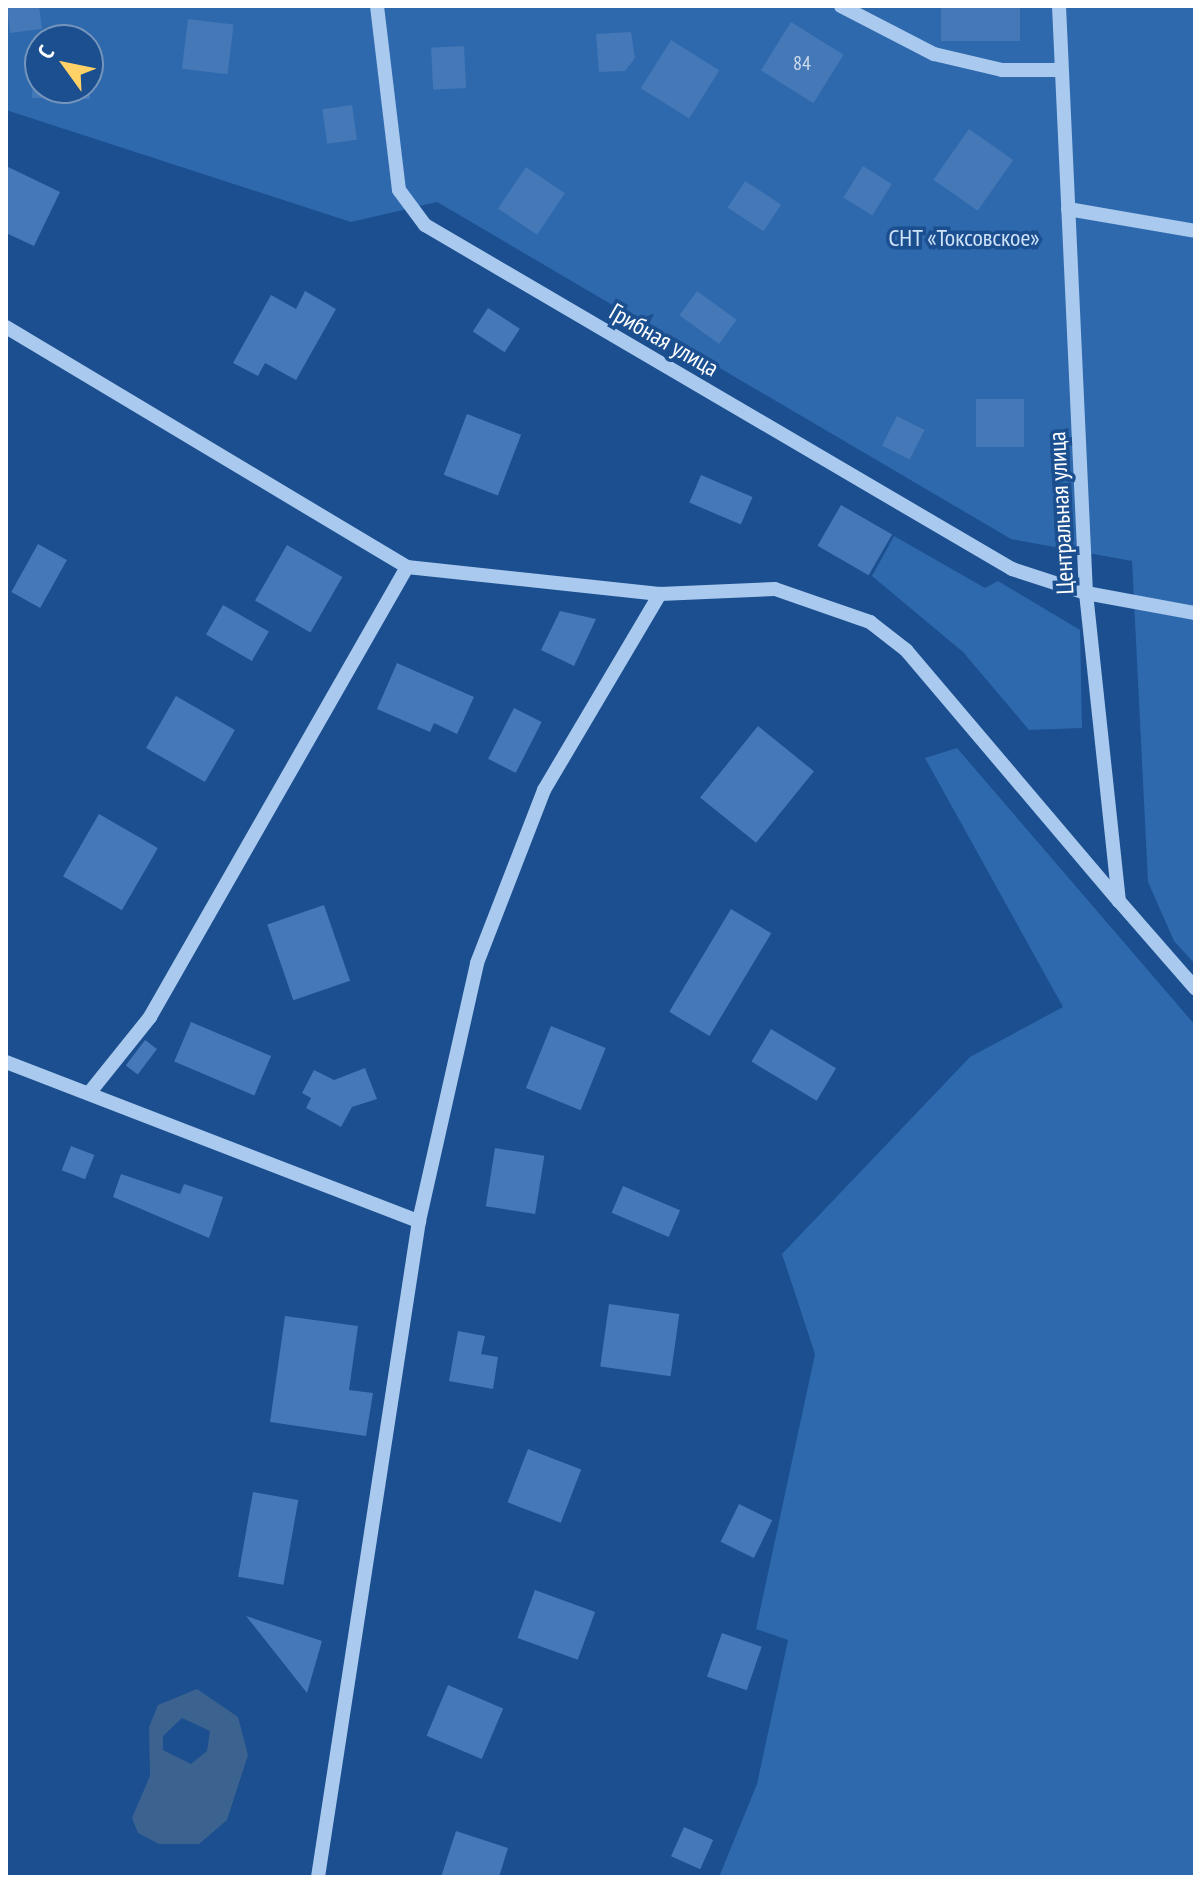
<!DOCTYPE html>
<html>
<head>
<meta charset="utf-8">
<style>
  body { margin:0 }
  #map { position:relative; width:1201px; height:1883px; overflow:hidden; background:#1b4f8f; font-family:"PT Sans Narrow",sans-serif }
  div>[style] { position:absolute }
  .green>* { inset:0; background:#2e69ad }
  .water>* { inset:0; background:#3c6290 }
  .building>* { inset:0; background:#4478b7; transform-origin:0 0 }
  .minor>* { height:14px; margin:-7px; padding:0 7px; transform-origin:7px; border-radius:7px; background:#a9c9ee }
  span { translate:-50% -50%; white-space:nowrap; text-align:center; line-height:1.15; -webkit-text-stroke:7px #1b4f8f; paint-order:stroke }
  .number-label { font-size:20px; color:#d0dded }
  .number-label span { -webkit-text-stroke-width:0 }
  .park-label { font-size:24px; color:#cfe3fa }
  .street-label { font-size:24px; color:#fff }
  .frame { position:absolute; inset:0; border:8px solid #fff; pointer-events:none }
  .north { position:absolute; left:24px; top:24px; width:80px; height:80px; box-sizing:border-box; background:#1b4f8f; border:2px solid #7695bc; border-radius:50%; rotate:303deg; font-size:22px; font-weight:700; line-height:32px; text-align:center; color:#fff }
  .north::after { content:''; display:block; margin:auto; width:28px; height:36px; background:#ffd166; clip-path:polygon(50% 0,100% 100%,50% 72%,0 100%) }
</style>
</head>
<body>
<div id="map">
  <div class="green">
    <i style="clip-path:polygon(evenodd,6px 6px,1195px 6px,1195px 964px,1174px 941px,1148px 882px,1132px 561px,1011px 539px,437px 202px,351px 222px,6px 110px,6px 6px,40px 40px,88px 40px,88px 88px,40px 88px,40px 40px)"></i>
    <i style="clip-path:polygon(894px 536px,985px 588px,998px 581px,1080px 630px,1082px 728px,1029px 730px,963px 652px,872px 576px)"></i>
    <i style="clip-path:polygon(957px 748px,1195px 1025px,1195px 1877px,719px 1877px,757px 1784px,788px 1640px,756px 1629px,815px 1354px,782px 1254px,970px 1057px,1063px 1007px,925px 758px)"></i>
  </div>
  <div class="water">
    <i style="clip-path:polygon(evenodd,197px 1689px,238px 1717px,248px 1755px,227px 1820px,199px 1844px,159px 1844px,138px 1833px,132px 1818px,150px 1776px,149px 1727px,158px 1705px,197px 1689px,182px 1718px,210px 1731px,207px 1751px,191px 1764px,163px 1750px,163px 1736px,182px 1718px)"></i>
  </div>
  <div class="building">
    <i style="clip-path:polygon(7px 6px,39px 6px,42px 29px,10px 33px)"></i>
    <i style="left:941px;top:6px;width:79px;height:35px"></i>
    <i style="left:188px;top:19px;width:46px;height:50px;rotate:7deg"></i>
    <i style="left:791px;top:22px;width:62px;height:57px;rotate:32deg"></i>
    <i style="clip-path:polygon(631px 32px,635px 58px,625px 71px,599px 72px,596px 34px)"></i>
    <i style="left:671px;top:40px;width:57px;height:57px;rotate:32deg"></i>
    <i style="left:464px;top:46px;width:42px;height:33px;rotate:87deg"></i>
    <i style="clip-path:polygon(33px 53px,40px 53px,40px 88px,90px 88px,90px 99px,32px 98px)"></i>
    <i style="left:352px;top:105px;width:35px;height:30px;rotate:82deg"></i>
    <i style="left:969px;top:129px;width:54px;height:62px;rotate:35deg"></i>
    <i style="clip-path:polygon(6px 166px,60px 192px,34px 246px,6px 233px)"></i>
    <i style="left:863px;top:166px;width:34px;height:37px;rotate:32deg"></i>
    <i style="left:526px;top:167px;width:47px;height:50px;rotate:34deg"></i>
    <i style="left:745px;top:181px;width:43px;height:32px;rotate:33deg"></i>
    <i style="clip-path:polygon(305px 291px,336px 309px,296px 380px,265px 363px,258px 376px,233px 363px,271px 295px,296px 309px)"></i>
    <i style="left:697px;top:291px;width:49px;height:30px;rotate:36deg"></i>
    <i style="left:488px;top:308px;width:38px;height:28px;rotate:33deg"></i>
    <i style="left:976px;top:399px;width:48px;height:48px"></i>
    <i style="left:467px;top:414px;width:58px;height:65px;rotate:21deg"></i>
    <i style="left:897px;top:416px;width:31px;height:33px;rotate:27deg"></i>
    <i style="left:701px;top:475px;width:56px;height:30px;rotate:23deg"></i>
    <i style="left:841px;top:505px;width:59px;height:47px;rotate:30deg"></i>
    <i style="left:38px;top:544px;width:33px;height:55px;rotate:29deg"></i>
    <i style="left:287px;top:545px;width:64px;height:64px;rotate:30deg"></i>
    <i style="left:223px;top:605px;width:53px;height:34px;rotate:30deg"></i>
    <i style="clip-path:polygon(560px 611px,596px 619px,574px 666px,541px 650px)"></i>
    <i style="clip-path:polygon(397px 663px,474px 697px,457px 734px,434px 723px,430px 732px,377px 709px)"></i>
    <i style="left:176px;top:696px;width:68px;height:60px;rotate:30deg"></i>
    <i style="left:514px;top:708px;width:31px;height:57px;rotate:27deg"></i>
    <i style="left:758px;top:726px;width:72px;height:92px;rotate:39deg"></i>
    <i style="left:99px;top:814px;width:68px;height:72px;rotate:30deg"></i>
    <i style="left:324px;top:905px;width:80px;height:60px;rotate:71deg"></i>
    <i style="left:731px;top:909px;width:47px;height:120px;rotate:31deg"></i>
    <i style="left:191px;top:1022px;width:87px;height:43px;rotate:23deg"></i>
    <i style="left:551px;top:1026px;width:59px;height:67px;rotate:22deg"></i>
    <i style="left:771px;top:1029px;width:76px;height:38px;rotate:31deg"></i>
    <i style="left:145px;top:1040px;width:15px;height:32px;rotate:37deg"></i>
    <i style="clip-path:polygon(365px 1068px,377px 1099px,352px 1107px,341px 1127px,306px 1108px,311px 1098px,302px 1093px,314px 1070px,334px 1080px)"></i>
    <i style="left:71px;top:1146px;width:25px;height:26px;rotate:21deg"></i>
    <i style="left:495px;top:1148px;width:50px;height:59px;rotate:9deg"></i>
    <i style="clip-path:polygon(121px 1174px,180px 1194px,184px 1184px,223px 1197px,209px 1238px,113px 1197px)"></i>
    <i style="left:623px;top:1186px;width:62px;height:29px;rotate:23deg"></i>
    <i style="left:609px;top:1304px;width:71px;height:63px;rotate:8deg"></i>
    <i style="clip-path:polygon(285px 1316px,358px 1326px,349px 1390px,373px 1393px,366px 1436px,270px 1422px)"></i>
    <i style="clip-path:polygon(458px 1331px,485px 1336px,481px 1354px,498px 1357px,493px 1389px,449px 1381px)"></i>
    <i style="left:528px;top:1449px;width:57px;height:57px;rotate:21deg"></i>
    <i style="left:253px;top:1492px;width:46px;height:86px;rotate:10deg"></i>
    <i style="left:739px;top:1504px;width:37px;height:42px;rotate:26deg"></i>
    <i style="left:535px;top:1590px;width:64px;height:51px;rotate:20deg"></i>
    <i style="clip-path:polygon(246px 1616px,322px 1641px,307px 1693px)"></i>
    <i style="left:722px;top:1633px;width:42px;height:46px;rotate:19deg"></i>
    <i style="left:448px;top:1685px;width:60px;height:55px;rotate:23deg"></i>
    <i style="left:684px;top:1827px;width:32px;height:32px;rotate:24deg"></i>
    <i style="clip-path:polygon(456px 1831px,508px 1848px,499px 1877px,441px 1877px)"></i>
  </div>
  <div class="minor">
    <i style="left:377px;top:6px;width:185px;rotate:83.2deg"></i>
    <i style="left:399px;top:190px;width:44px;rotate:53.4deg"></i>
    <i style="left:425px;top:225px;width:680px;rotate:30.37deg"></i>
    <i style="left:1012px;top:569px;width:78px;rotate:18deg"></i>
    <i style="left:1086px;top:593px;width:111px;rotate:10.4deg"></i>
    <i style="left:841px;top:6px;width:105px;rotate:27.3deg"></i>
    <i style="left:934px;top:54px;width:70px;rotate:13.2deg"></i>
    <i style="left:1002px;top:70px;width:57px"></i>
    <i style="left:1059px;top:6px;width:588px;rotate:87.37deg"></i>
    <i style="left:1086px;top:593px;width:310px;rotate:83.9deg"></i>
    <i style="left:1119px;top:901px;width:116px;rotate:48.9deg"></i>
    <i style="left:1068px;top:209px;width:129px;rotate:9.8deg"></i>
    <i style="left:6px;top:327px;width:467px;rotate:30.9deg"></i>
    <i style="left:6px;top:1062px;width:443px;rotate:21.1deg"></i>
    <i style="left:90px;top:1092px;width:96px;rotate:-51.3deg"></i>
    <i style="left:150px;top:1017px;width:518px;rotate:-60.27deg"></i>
    <i style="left:407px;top:567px;width:254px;rotate:6.1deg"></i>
    <i style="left:318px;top:1877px;width:664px;rotate:-81.25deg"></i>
    <i style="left:419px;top:1221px;width:264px;rotate:-77.3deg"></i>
    <i style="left:477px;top:963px;width:186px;rotate:-68.8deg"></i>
    <i style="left:544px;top:790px;width:228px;rotate:-59.4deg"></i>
    <i style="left:660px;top:594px;width:115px;rotate:-2.5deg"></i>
    <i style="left:775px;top:589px;width:101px;rotate:19.2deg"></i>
    <i style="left:870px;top:622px;width:46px;rotate:37.9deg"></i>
    <i style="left:906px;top:650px;width:329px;rotate:49.7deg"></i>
  </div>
  <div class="number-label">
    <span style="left:802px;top:63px">84</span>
  </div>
  <div class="park-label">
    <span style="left:964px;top:238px">СНТ «Токсовское»</span>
  </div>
  <div class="street-label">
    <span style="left:664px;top:340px;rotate:30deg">Грибная улица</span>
    <span style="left:1061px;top:513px;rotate:-93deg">Центральная улица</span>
  </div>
  <div class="frame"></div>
  <div class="north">С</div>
</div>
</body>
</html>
